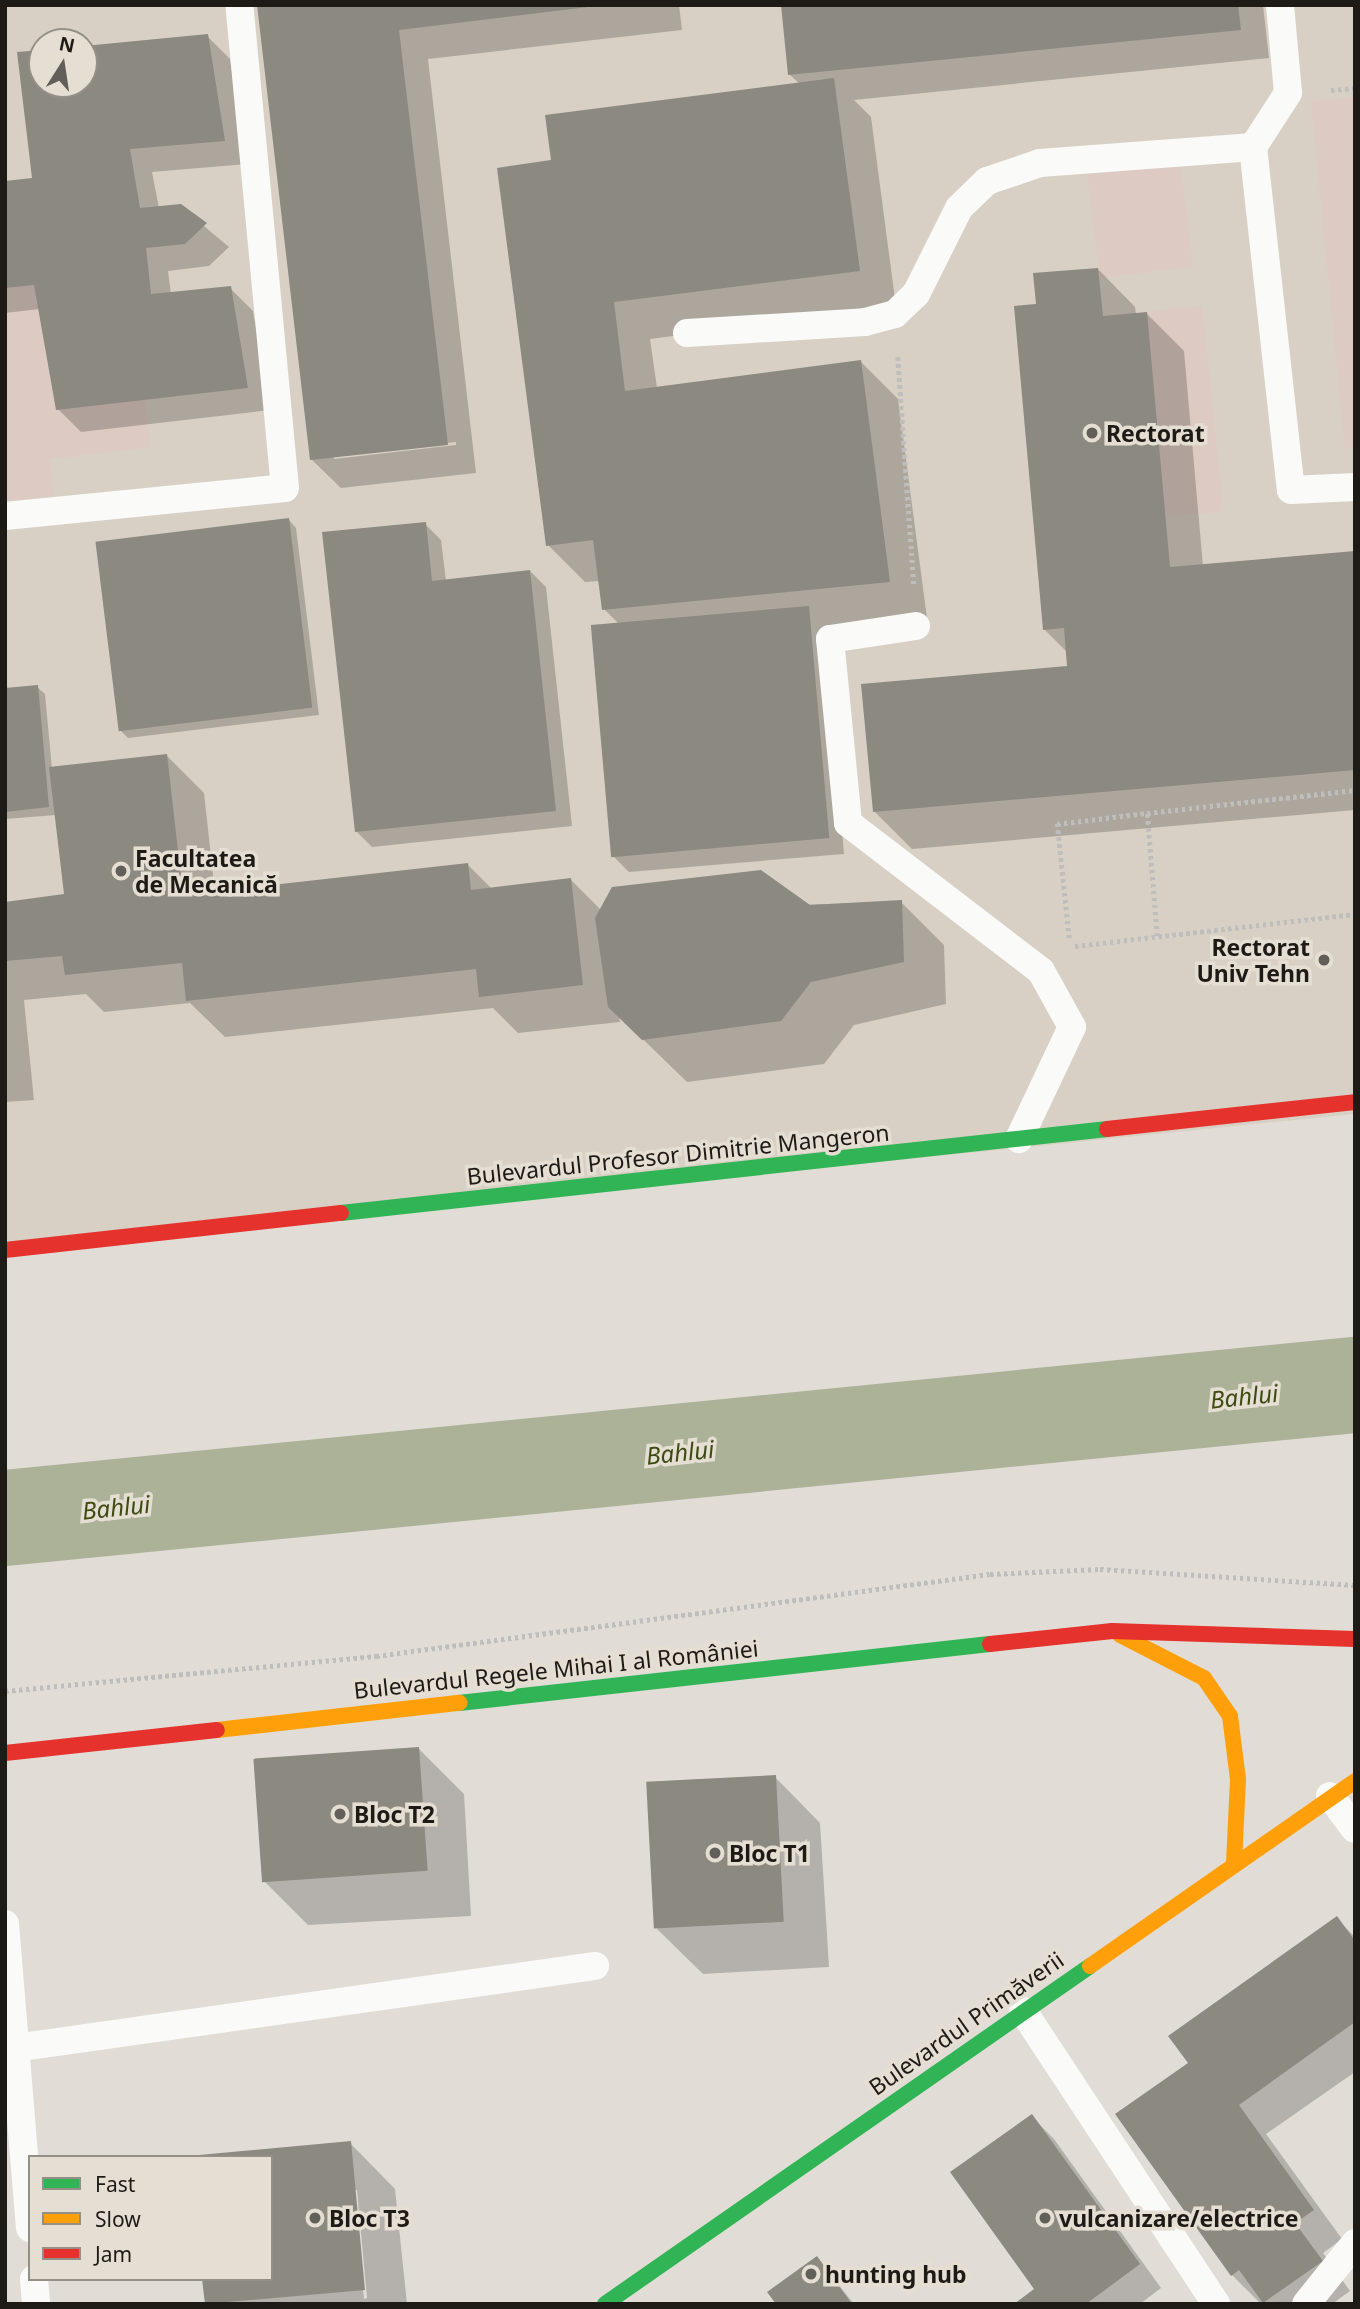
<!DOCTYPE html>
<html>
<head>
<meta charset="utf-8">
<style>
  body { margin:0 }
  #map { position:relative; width:1360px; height:2309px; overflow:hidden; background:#e1ddd6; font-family:"Noto Sans",sans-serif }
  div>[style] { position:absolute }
  .built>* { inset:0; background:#d8d0c4 }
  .green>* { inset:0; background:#ddcac2; transform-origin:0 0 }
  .shadow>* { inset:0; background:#0003 }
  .river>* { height:96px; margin:-48px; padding:0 48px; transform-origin:48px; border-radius:48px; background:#acb298 }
  .building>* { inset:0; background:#8c8980; transform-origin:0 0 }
  .path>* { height:4.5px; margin-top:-2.25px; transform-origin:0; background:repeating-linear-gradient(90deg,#c0bebc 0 3.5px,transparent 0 7px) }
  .lane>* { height:28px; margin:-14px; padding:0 14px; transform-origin:14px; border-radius:14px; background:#fafaf9 }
  .fast>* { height:16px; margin:-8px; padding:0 8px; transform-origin:8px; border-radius:8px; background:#30b455 }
  .slow>* { height:16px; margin:-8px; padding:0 8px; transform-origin:8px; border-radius:8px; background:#ff9f0a }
  .jam>* { height:16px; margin:-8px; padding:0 8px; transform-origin:8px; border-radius:8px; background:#e5322d }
  .dots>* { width:19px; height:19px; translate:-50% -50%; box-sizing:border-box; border:4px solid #e5ded2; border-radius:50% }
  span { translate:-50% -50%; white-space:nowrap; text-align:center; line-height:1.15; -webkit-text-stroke:7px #e5ded2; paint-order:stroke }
  .poi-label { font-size:23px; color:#1e1b17; font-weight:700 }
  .left { translate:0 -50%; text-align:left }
  .right { translate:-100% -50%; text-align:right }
  .street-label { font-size:23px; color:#1e1b17 }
  .water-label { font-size:24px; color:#3e4a12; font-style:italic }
  .frame { position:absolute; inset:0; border:7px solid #1e1b17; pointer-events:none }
  .legend { position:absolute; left:28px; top:2155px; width:245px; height:126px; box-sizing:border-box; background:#e5ded2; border:2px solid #959087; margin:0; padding:9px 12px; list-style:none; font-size:21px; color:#1e1b17 }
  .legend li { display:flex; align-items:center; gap:14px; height:35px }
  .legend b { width:35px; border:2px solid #959087 }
  .north { position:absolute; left:28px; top:28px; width:70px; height:70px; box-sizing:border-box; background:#e5ded2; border:2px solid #959087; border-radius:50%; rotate:12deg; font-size:19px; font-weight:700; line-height:28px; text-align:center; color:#1e1b17 }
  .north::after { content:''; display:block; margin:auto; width:24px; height:32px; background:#625f5a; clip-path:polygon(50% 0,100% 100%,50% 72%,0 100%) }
</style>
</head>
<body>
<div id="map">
  <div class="built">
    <i style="clip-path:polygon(evenodd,5px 5px,1355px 5px,1355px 1114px,5px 1250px,5px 5px,42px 42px,84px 42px,84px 84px,42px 84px,42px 42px)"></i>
  </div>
  <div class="green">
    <i style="clip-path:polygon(1355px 97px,1355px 448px,1345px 448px,1311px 102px)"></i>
    <i style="left:1180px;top:160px;width:107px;height:94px;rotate:83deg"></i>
    <i style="clip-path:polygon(34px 285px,145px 399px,150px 447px,49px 459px,54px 496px,5px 501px,5px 288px)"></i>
    <i style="left:1202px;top:306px;width:206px;height:89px;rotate:84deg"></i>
  </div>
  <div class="shadow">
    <i style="clip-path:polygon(evenodd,259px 5px,679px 5px,682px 30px,428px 59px,476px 473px,341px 488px,311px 459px,259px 5px,456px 442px,456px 445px,334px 459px,334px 455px,456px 442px)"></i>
    <i style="clip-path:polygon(783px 5px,1263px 5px,1269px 58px,854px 100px,871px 117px,896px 307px,650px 339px,657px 388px,861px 362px,898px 399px,927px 618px,825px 629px,844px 854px,629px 872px,613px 856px,619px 624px,604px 609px,600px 581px,585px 582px,548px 545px,553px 162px,800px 84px,790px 75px)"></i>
    <i style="clip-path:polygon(207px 36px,230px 59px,247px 164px,152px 172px,159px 208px,180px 206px,229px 247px,209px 266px,168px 271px,171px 294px,230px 288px,253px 311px,270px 410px,81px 432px,58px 409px,40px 309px,5px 313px,5px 183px,34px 180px,42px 52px,42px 84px,84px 84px,84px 48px)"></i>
    <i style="clip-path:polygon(1098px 269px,1135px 307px,1136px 314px,1146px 313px,1184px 351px,1203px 566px,1355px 553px,1355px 810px,912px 849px,875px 812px,1069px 667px,1068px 653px,1045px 630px,1038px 306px)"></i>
    <i style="clip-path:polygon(289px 520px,296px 528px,319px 715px,128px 738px,120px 730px)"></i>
    <i style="clip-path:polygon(425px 524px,441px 540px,446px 581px,530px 571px,546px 587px,572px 826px,372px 847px,356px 831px)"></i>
    <i style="clip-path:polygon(37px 687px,45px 694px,52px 769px,167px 756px,204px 793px,215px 893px,468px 865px,492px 889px,571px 880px,601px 910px,901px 902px,944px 945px,946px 1004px,854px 1025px,824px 1064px,687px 1082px,619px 1016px,620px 1022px,518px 1033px,493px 1008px,225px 1037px,190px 1003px,104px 1012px,86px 994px,24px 1000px,34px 1100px,5px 1102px,5px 904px,66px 895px,56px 815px,5px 819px,5px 690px)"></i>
    <i style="clip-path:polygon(419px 1749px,464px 1794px,471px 1916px,308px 1925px,262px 1879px)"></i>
    <i style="clip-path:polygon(775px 1777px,820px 1823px,829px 1967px,703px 1974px,657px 1929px)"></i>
    <i style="clip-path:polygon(1337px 1919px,1355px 1937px,1355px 2072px,1266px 2134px,1342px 2239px,1323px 2253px,1350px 2291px,1332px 2304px,1261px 2304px,1232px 2275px,1118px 2114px,1190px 2063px)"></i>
    <i style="clip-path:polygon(1031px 2116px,1054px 2139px,1161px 2288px,1140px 2304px,1017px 2304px,1036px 2290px)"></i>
    <i style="clip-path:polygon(evenodd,350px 2143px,395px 2189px,407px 2304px,206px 2304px,271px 2279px,271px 2157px,197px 2157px,350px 2143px,353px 2190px,357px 2190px,367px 2298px,364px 2299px,353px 2190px)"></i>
    <i style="clip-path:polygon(817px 2258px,854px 2304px,778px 2304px)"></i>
  </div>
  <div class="river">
    <i style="left:5px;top:1518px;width:1357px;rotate:-5.63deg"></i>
  </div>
  <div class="building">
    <i style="clip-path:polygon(257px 5px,604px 5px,399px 30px,448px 445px,310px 460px)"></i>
    <i style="clip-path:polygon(781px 5px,1238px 5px,1241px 30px,788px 75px)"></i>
    <i style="clip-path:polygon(208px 34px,225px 141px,130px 149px,140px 208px,181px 204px,207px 223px,185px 244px,146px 248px,151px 294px,231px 286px,248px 388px,56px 410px,34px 285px,5px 288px,5px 181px,32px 178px,17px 52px,42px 50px,42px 84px,84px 84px,84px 46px)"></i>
    <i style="clip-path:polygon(834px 78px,860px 271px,614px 302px,625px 391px,861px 360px,890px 582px,602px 610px,593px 540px,546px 546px,497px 168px,551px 160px,545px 115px)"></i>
    <i style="clip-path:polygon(1098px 268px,1103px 316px,1147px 312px,1170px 567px,1355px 551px,1355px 770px,873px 812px,861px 684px,1067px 666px,1064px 628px,1043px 630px,1014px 306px,1036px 304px,1033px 273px)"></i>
    <i style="left:289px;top:518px;width:191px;height:195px;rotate:83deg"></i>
    <i style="clip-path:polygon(426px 522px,432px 581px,530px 570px,556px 811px,355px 832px,322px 532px)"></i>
    <i style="left:809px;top:606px;width:233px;height:219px;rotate:85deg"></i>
    <i style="clip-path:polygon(38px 685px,49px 807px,5px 812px,5px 688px)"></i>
    <i style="clip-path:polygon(167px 754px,183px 895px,468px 863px,471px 890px,571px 878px,583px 985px,479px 997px,476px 969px,186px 1001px,182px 963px,65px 975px,62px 956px,5px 961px,5px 902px,64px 894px,49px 767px)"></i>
    <i style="clip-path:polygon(761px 870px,810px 905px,902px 900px,904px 962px,811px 982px,781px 1021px,642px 1040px,608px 1007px,595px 918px,612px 887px)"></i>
    <i style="left:419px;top:1747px;width:124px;height:166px;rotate:86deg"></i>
    <i style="left:776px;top:1775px;width:147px;height:130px;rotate:87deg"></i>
    <i style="clip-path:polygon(1337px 1916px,1355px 1941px,1355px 2022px,1239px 2105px,1314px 2210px,1295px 2223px,1323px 2261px,1263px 2303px,1239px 2270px,1231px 2276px,1115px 2114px,1188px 2063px,1168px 2036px)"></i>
    <i style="clip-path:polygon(1032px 2114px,1140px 2264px,1086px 2304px,1014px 2304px,1034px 2289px,950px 2172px)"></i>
    <i style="clip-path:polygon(351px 2141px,365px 2290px,205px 2304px,202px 2279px,271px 2279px,271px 2157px,199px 2155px)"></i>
    <i style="clip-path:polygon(817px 2256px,852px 2304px,776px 2304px,767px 2292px)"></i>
  </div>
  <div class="path">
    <i style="left:1331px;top:90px;width:24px;rotate:-5deg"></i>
    <i style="left:898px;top:357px;width:230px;rotate:86deg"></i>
    <i style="left:1157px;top:936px;width:123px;rotate:-94.6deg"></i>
    <i style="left:1147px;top:813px;width:209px;rotate:-6.3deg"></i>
    <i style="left:1069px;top:938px;width:115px;rotate:-96deg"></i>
    <i style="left:1057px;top:824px;width:90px;rotate:-7deg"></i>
    <i style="left:1075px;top:946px;width:282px;rotate:-6.5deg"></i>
    <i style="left:5px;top:1691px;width:373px;rotate:-5.4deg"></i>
    <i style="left:376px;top:1656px;width:619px;rotate:-7.61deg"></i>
    <i style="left:990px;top:1574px;width:110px;rotate:-2.6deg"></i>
    <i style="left:1100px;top:1569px;width:256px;rotate:3.6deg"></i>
  </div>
  <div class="lane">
    <i style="left:1280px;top:5px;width:88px;rotate:84.8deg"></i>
    <i style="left:1288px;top:93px;width:64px;rotate:122.9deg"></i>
    <i style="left:1253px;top:147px;width:345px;rotate:83.7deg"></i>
    <i style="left:1291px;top:490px;width:64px;rotate:-2.7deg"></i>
    <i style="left:687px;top:333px;width:178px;rotate:-3.5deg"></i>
    <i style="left:865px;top:322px;width:31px;rotate:-15deg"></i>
    <i style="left:895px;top:314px;width:29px;rotate:-44deg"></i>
    <i style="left:916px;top:294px;width:96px;rotate:-63.4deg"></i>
    <i style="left:959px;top:208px;width:39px;rotate:-44deg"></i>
    <i style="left:987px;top:181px;width:56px;rotate:-18.8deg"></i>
    <i style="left:1040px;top:163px;width:214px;rotate:-4.3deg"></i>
    <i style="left:5px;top:516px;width:281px;rotate:-5.7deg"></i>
    <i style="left:285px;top:488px;width:485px;rotate:-95.4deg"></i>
    <i style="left:916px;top:626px;width:87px;rotate:171.4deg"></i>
    <i style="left:830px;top:639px;width:185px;rotate:84.4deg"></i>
    <i style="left:848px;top:823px;width:243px;rotate:37.5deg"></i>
    <i style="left:1041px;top:971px;width:64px;rotate:61deg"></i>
    <i style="left:1072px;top:1027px;width:124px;rotate:115.3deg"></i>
    <i style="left:1330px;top:1796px;width:41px;rotate:52.9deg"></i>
    <i style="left:5px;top:1924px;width:305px;rotate:85.3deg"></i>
    <i style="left:1023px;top:2011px;width:351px;rotate:56.6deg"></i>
    <i style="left:15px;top:2048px;width:586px;rotate:-8.05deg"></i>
    <i style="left:34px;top:2279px;width:25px;rotate:85deg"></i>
    <i style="left:1306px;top:2304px;width:78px;rotate:-51.2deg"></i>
  </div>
  <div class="fast">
    <i style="left:341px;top:1213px;width:771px;rotate:-6.26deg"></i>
    <i style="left:459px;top:1703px;width:534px;rotate:-6.34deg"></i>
    <i style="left:605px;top:2304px;width:591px;rotate:-34.87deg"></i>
  </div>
  <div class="slow">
    <i style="left:1120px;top:1635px;width:94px;rotate:27.1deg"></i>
    <i style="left:1204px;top:1678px;width:46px;rotate:55.6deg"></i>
    <i style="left:1230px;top:1716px;width:64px;rotate:82.8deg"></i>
    <i style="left:1238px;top:1779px;width:86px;rotate:92.7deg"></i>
    <i style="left:217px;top:1730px;width:244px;rotate:-6.4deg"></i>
    <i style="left:1090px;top:1966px;width:323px;rotate:-34.9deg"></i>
  </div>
  <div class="jam">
    <i style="left:1107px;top:1129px;width:249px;rotate:-6.2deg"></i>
    <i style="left:5px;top:1250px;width:338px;rotate:-6.3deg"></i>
    <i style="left:990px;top:1644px;width:123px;rotate:-6.1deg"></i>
    <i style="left:1112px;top:1631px;width:243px;rotate:1.9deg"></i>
    <i style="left:5px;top:1753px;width:213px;rotate:-6.2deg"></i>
  </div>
  <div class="dots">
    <i style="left:1092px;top:433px;background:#625f5a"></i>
    <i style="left:121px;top:871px;background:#625f5a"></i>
    <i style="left:1324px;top:960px;background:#625f5a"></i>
    <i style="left:340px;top:1814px;background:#625f5a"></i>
    <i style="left:715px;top:1853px;background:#625f5a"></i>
    <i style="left:315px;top:2218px;background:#625f5a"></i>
    <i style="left:1045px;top:2218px;background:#625f5a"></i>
    <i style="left:811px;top:2274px;background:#625f5a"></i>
  </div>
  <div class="poi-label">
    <span class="left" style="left:1106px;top:433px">Rectorat</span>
    <span class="left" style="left:135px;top:871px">Facultatea<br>de Mecanică</span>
    <span class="right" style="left:1310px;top:960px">Rectorat<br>Univ Tehn</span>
    <span class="left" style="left:354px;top:1814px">Bloc T2</span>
    <span class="left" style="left:729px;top:1853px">Bloc T1</span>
    <span class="left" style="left:329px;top:2218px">Bloc T3</span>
    <span class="left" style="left:1059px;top:2218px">vulcanizare/electrice</span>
    <span class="left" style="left:825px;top:2274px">hunting hub</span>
  </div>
  <div class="street-label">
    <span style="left:678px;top:1154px;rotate:-6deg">Bulevardul Profesor Dimitrie Mangeron</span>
    <span style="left:556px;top:1669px;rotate:-6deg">Bulevardul Regele Mihai I al României</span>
    <span style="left:966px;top:2023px;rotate:-35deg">Bulevardul Primăverii</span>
  </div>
  <div class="water-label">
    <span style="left:1244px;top:1396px;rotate:-6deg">Bahlui</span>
    <span style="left:680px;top:1452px;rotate:-6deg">Bahlui</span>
    <span style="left:116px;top:1507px;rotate:-6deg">Bahlui</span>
  </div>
  <div class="frame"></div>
  <ul class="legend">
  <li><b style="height:9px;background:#30b455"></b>Fast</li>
  <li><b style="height:9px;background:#ff9f0a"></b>Slow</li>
  <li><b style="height:9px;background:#e5322d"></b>Jam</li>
  </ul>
  <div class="north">N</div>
</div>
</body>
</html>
